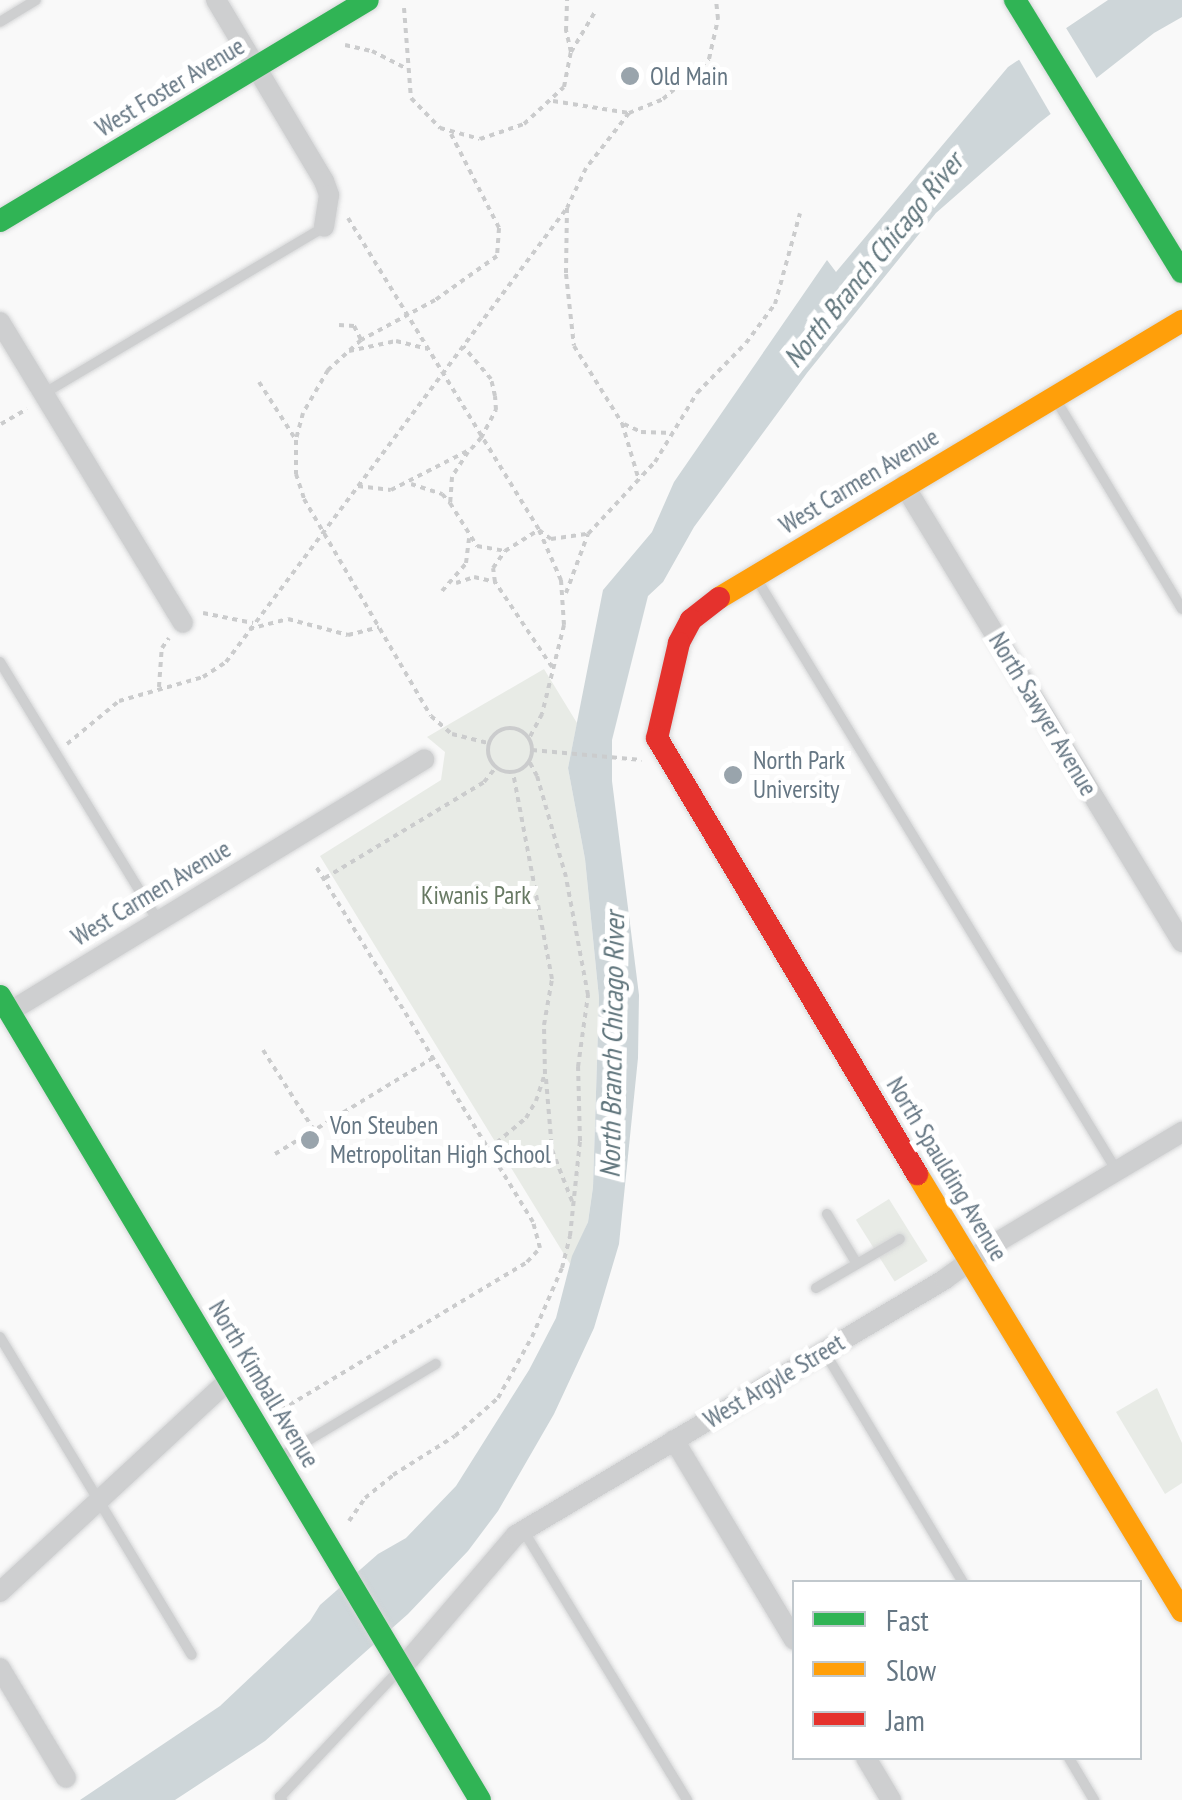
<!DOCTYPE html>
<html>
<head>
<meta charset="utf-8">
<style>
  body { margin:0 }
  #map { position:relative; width:1182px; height:1800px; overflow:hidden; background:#f9f9f9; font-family:"PT Sans Narrow",sans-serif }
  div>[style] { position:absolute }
  .green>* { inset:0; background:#e8ebe6; transform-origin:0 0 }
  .water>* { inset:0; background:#ced6d9 }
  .pier>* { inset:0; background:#f9f9f9 }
  .path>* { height:4px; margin-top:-2px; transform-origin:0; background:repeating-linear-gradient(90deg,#cbcccd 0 5px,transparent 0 10px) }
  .path>.ring { margin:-2px; padding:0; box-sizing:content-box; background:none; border:4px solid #cbcccd; border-radius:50% }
  .roads { filter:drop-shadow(0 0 2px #d5d6d7) drop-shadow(0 0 2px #d5d6d7) }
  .lane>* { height:10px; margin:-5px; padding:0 5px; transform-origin:5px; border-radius:5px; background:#cecfd0 }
  .street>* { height:20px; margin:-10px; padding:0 10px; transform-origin:10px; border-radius:10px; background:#cecfd0 }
  .fast>* { height:22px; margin:-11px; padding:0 11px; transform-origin:11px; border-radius:11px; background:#30b455 }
  .slow>* { height:22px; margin:-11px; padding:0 11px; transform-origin:11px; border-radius:11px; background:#ff9f0a }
  .jam>* { height:22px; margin:-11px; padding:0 11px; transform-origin:11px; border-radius:11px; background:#e5322d }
  .dots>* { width:28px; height:28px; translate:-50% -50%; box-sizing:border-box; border:5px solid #fff; border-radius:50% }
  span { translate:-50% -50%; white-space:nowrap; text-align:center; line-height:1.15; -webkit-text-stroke:10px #fff; paint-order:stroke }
  .poi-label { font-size:25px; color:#657683 }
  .left { translate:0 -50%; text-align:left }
  .street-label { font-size:25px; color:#657683 }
  .park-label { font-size:25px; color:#687a64 }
  .water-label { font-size:28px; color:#60757c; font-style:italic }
  .legend { position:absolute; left:792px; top:1580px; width:350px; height:180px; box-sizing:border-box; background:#fff; border:2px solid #c1c8cd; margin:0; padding:12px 18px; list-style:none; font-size:30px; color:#657683 }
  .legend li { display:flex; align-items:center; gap:20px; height:50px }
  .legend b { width:50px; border:2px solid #c1c8cd }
</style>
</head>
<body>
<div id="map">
  <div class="green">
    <i style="clip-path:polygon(544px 669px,577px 723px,568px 768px,585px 859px,599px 998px,593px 1187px,588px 1222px,570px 1264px,320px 856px,441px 780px,445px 752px,427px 737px)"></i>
    <i style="left:889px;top:1199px;width:73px;height:39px;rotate:58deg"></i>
    <i style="clip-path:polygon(1157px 1388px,1182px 1443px,1182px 1483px,1165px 1494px,1116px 1412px)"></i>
  </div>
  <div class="water">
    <i style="clip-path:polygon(1108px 0,1182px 0,1182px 17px,1154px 33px,1039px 123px,936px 213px,807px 373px,694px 527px,663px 582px,648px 596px,612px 740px,612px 781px,639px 995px,638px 1058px,619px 1244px,594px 1328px,554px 1414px,498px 1511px,468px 1551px,408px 1614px,265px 1741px,175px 1800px,80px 1800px,220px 1706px,310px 1621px,320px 1605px,378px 1554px,406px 1538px,456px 1486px,529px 1370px,556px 1318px,572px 1256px,588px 1222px,593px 1187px,599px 998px,585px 859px,568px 768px,603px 590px,652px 532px,674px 482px,827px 260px,836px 272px,1008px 67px)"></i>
  </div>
  <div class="pier">
    <i style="clip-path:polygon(1063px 23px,1099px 82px,1053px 118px,1017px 56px)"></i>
  </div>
  <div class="path">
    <i style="left:404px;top:8px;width:90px;rotate:85.6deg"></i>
    <i style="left:411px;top:98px;width:42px;rotate:46deg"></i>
    <i style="left:440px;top:128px;width:41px;rotate:15.4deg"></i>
    <i style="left:480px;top:139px;width:46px;rotate:-18.8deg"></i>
    <i style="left:524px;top:124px;width:54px;rotate:-42.8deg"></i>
    <i style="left:564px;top:87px;width:36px;rotate:-79deg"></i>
    <i style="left:571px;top:52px;width:22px;rotate:-103deg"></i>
    <i style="left:566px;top:31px;width:31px;rotate:-88deg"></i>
    <i style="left:345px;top:45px;width:28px;rotate:13deg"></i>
    <i style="left:372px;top:51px;width:38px;rotate:27deg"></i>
    <i style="left:571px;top:52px;width:49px;rotate:-59.2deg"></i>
    <i style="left:553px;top:101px;width:77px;rotate:9deg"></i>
    <i style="left:629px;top:113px;width:37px;rotate:-22deg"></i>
    <i style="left:663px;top:99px;width:61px;rotate:-41deg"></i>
    <i style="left:709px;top:59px;width:41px;rotate:-77.3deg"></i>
    <i style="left:718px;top:19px;width:19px;rotate:-96deg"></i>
    <i style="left:629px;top:113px;width:70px;rotate:128deg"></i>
    <i style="left:586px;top:168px;width:44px;rotate:115.4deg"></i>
    <i style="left:567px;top:208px;width:66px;rotate:90.9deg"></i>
    <i style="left:566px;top:274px;width:72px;rotate:83.7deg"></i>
    <i style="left:574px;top:346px;width:91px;rotate:58.1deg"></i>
    <i style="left:622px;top:423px;width:56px;rotate:73.5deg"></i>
    <i style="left:451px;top:134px;width:106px;rotate:62.9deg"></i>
    <i style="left:499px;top:228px;width:28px;rotate:94deg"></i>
    <i style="left:497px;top:256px;width:76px;rotate:144.6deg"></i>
    <i style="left:435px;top:300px;width:84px;rotate:151.6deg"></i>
    <i style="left:361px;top:340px;width:45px;rotate:137.7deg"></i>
    <i style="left:328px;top:370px;width:50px;rotate:120.2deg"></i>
    <i style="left:303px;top:413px;width:28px;rotate:105deg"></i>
    <i style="left:296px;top:440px;width:34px;rotate:90deg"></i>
    <i style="left:296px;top:474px;width:26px;rotate:72deg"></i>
    <i style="left:304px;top:499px;width:251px;rotate:59.7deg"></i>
    <i style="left:431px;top:716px;width:28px;rotate:41deg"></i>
    <i style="left:452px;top:734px;width:38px;rotate:14deg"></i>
    <i style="left:348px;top:218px;width:366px;rotate:58.5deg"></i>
    <i style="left:539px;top:530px;width:55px;rotate:66.3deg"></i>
    <i style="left:561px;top:580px;width:45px;rotate:86.2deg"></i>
    <i style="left:564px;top:625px;width:92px;rotate:103.9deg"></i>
    <i style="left:542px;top:714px;width:27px;rotate:118deg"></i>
    <i style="left:339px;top:325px;width:15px;rotate:4deg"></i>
    <i style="left:354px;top:326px;width:16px;rotate:63deg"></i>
    <i style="left:349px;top:351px;width:48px;rotate:-12deg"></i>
    <i style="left:396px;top:341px;width:32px;rotate:14deg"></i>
    <i style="left:259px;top:382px;width:69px;rotate:57.5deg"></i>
    <i style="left:1px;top:424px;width:30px;rotate:-30deg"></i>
    <i style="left:624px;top:424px;width:19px;rotate:25deg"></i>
    <i style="left:641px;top:432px;width:32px;rotate:2deg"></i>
    <i style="left:468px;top:452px;width:30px;rotate:123deg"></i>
    <i style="left:452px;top:477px;width:26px;rotate:94deg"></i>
    <i style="left:450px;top:503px;width:51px;rotate:57.9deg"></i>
    <i style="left:477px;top:546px;width:28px;rotate:10deg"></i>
    <i style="left:411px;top:484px;width:33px;rotate:18deg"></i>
    <i style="left:442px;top:494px;width:12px;rotate:48deg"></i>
    <i style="left:358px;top:486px;width:33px;rotate:7deg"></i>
    <i style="left:391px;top:490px;width:90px;rotate:-27.1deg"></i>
    <i style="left:471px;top:449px;width:15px;rotate:-48deg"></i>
    <i style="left:481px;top:438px;width:32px;rotate:-62deg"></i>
    <i style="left:496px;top:410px;width:14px;rotate:-94deg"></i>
    <i style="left:495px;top:396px;width:17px;rotate:-103deg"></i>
    <i style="left:491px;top:379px;width:43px;rotate:-130.3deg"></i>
    <i style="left:456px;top:583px;width:19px;rotate:-18deg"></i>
    <i style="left:474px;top:577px;width:22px;rotate:13deg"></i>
    <i style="left:442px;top:591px;width:37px;rotate:-49deg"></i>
    <i style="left:466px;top:563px;width:25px;rotate:-83deg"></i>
    <i style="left:566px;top:593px;width:63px;rotate:-69.6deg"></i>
    <i style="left:588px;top:534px;width:98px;rotate:-47.1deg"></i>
    <i style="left:655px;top:462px;width:81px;rotate:-58.7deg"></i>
    <i style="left:697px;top:393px;width:70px;rotate:-45.6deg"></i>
    <i style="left:746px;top:343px;width:49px;rotate:-53.4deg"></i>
    <i style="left:775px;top:304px;width:94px;rotate:-74.6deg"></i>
    <i style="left:203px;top:613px;width:51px;rotate:11.3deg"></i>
    <i style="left:249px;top:629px;width:40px;rotate:-14.4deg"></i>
    <i style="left:288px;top:619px;width:62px;rotate:14.9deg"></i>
    <i style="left:348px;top:635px;width:32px;rotate:-14deg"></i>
    <i style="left:552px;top:667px;width:102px;rotate:-123.8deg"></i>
    <i style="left:495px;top:582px;width:14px;rotate:-98deg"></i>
    <i style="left:493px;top:568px;width:21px;rotate:-55deg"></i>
    <i style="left:505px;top:551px;width:40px;rotate:-32deg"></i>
    <i style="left:539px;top:530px;width:15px;rotate:37deg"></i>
    <i style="left:551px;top:539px;width:37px;rotate:-8deg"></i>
    <i style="left:159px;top:687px;width:39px;rotate:-86deg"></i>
    <i style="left:162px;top:648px;width:12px;rotate:-55deg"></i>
    <i class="ring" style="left:488px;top:728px;width:40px;height:40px"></i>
    <i style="left:67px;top:744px;width:67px;rotate:-39.6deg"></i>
    <i style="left:119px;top:701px;width:87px;rotate:-15.9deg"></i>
    <i style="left:203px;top:677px;width:27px;rotate:-33deg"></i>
    <i style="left:226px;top:662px;width:568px;rotate:-53.09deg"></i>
    <i style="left:532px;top:750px;width:110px;rotate:5.2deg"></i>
    <i style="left:325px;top:878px;width:186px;rotate:-31.1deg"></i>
    <i style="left:484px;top:782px;width:19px;rotate:-51deg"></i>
    <i style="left:263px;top:1050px;width:95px;rotate:57.5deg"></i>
    <i style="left:546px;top:1079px;width:71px;rotate:85.2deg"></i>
    <i style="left:552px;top:1150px;width:55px;rotate:68.6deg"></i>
    <i style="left:489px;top:1149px;width:48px;rotate:-40deg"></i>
    <i style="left:526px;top:1118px;width:20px;rotate:-60deg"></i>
    <i style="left:536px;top:1101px;width:28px;rotate:-72deg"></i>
    <i style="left:545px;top:1074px;width:49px;rotate:-91.2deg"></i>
    <i style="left:544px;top:1025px;width:47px;rotate:-80.1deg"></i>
    <i style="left:552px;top:979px;width:211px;rotate:-100.7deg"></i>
    <i style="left:275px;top:1154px;width:185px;rotate:-31.3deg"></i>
    <i style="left:281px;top:1410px;width:287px;rotate:-31deg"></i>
    <i style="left:527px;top:1262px;width:19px;rotate:-47deg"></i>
    <i style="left:540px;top:1248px;width:27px;rotate:-105deg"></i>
    <i style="left:533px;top:1222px;width:418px;rotate:-121.4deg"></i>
    <i style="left:349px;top:1521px;width:28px;rotate:-55deg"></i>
    <i style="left:365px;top:1498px;width:36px;rotate:-39deg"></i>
    <i style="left:393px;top:1475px;width:73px;rotate:-32.2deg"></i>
    <i style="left:455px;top:1436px;width:57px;rotate:-41.5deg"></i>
    <i style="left:498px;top:1398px;width:70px;rotate:-60.9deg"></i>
    <i style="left:532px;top:1337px;width:75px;rotate:-66.5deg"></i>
    <i style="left:562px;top:1268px;width:33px;rotate:-76deg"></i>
    <i style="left:570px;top:1236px;width:96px;rotate:-84deg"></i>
    <i style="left:580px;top:1141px;width:74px;rotate:-91.5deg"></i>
    <i style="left:578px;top:1067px;width:73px;rotate:-82.1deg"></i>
    <i style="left:588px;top:995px;width:120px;rotate:-100.6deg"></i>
    <i style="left:566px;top:877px;width:105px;rotate:-106deg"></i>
    <i style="left:537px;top:776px;width:17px;rotate:-118deg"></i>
  </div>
  <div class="roads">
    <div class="lane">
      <i style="left:0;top:22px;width:42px;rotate:-31.4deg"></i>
      <i style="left:43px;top:394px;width:327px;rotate:-30.7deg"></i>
      <i style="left:1056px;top:400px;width:244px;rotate:58.9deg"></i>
      <i style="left:756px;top:578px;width:694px;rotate:58.67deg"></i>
      <i style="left:0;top:662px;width:303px;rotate:58.6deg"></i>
      <i style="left:827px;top:1214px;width:58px;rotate:59deg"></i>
      <i style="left:816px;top:1288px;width:97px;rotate:-30.3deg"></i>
      <i style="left:0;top:1337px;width:371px;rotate:58.9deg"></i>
      <i style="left:824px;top:1351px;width:270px;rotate:59deg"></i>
      <i style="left:277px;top:1459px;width:185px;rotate:-30.9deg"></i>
      <i style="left:523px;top:1530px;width:316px;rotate:58.7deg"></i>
      <i style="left:1069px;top:1758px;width:49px;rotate:59.2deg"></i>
      <i style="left:282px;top:1800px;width:4px;rotate:-124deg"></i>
      <i style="left:280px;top:1797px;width:175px;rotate:-46.8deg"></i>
    </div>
    <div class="street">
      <i style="left:216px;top:0;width:211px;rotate:59.2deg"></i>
      <i style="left:324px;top:181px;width:15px;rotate:70deg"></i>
      <i style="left:329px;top:195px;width:32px;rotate:99deg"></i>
      <i style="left:0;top:322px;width:352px;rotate:58.7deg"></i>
      <i style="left:904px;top:485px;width:535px;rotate:58.69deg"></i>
      <i style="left:9px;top:1012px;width:486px;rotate:-31.3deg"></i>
      <i style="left:674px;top:1440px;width:233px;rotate:59deg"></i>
      <i style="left:0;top:1592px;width:312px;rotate:-42.8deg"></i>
      <i style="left:0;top:1668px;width:128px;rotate:59deg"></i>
      <i style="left:401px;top:1669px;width:177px;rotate:-49.4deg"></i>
      <i style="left:516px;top:1535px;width:500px;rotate:-30.8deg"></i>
      <i style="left:945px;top:1279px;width:54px;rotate:-36deg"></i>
      <i style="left:989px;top:1247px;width:225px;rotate:-30.8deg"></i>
      <i style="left:866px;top:1758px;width:49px;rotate:59.2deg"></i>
    </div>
    <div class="fast">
      <i style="left:1015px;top:0;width:319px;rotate:58.5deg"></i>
      <i style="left:0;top:221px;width:429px;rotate:-31deg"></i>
      <i style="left:0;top:996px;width:936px;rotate:59.16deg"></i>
    </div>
    <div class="slow">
      <i style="left:719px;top:598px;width:540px;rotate:-30.89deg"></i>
      <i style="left:917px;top:1174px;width:511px;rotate:58.77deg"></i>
    </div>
    <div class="jam">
      <i style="left:719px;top:598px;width:36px;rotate:142deg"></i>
      <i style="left:691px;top:620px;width:26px;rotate:118deg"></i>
      <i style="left:679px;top:643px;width:98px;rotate:103deg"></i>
      <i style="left:657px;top:738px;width:508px;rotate:59.19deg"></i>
    </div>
  </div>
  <div class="dots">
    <i style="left:630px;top:76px;background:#99a4ac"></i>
    <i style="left:733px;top:775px;background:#99a4ac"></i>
    <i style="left:310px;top:1140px;background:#99a4ac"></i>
  </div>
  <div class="poi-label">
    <span class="left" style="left:650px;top:76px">Old Main</span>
    <span class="left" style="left:753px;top:775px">North Park<br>University</span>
    <span class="left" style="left:330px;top:1140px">Von Steuben<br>Metropolitan High School</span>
  </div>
  <div class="street-label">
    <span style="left:170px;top:87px;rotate:-31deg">West Foster Avenue</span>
    <span style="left:859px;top:481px;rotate:-31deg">West Carmen Avenue</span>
    <span style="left:1043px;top:714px;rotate:59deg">North Sawyer Avenue</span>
    <span style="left:151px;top:893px;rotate:-31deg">West Carmen Avenue</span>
    <span style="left:947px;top:1169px;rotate:59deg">North Spaulding Avenue</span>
    <span style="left:774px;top:1381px;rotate:-31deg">West Argyle Street</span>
    <span style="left:264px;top:1384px;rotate:59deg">North Kimball Avenue</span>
  </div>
  <div class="park-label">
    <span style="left:476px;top:895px">Kiwanis Park</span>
  </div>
  <div class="water-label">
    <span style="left:873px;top:260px;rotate:-51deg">North Branch Chicago River</span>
    <span style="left:612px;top:1045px;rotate:-89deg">North Branch Chicago River</span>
  </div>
  <ul class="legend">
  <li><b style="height:12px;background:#30b455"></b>Fast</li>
  <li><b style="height:12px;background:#ff9f0a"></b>Slow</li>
  <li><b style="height:12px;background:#e5322d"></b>Jam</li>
  </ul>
</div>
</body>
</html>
